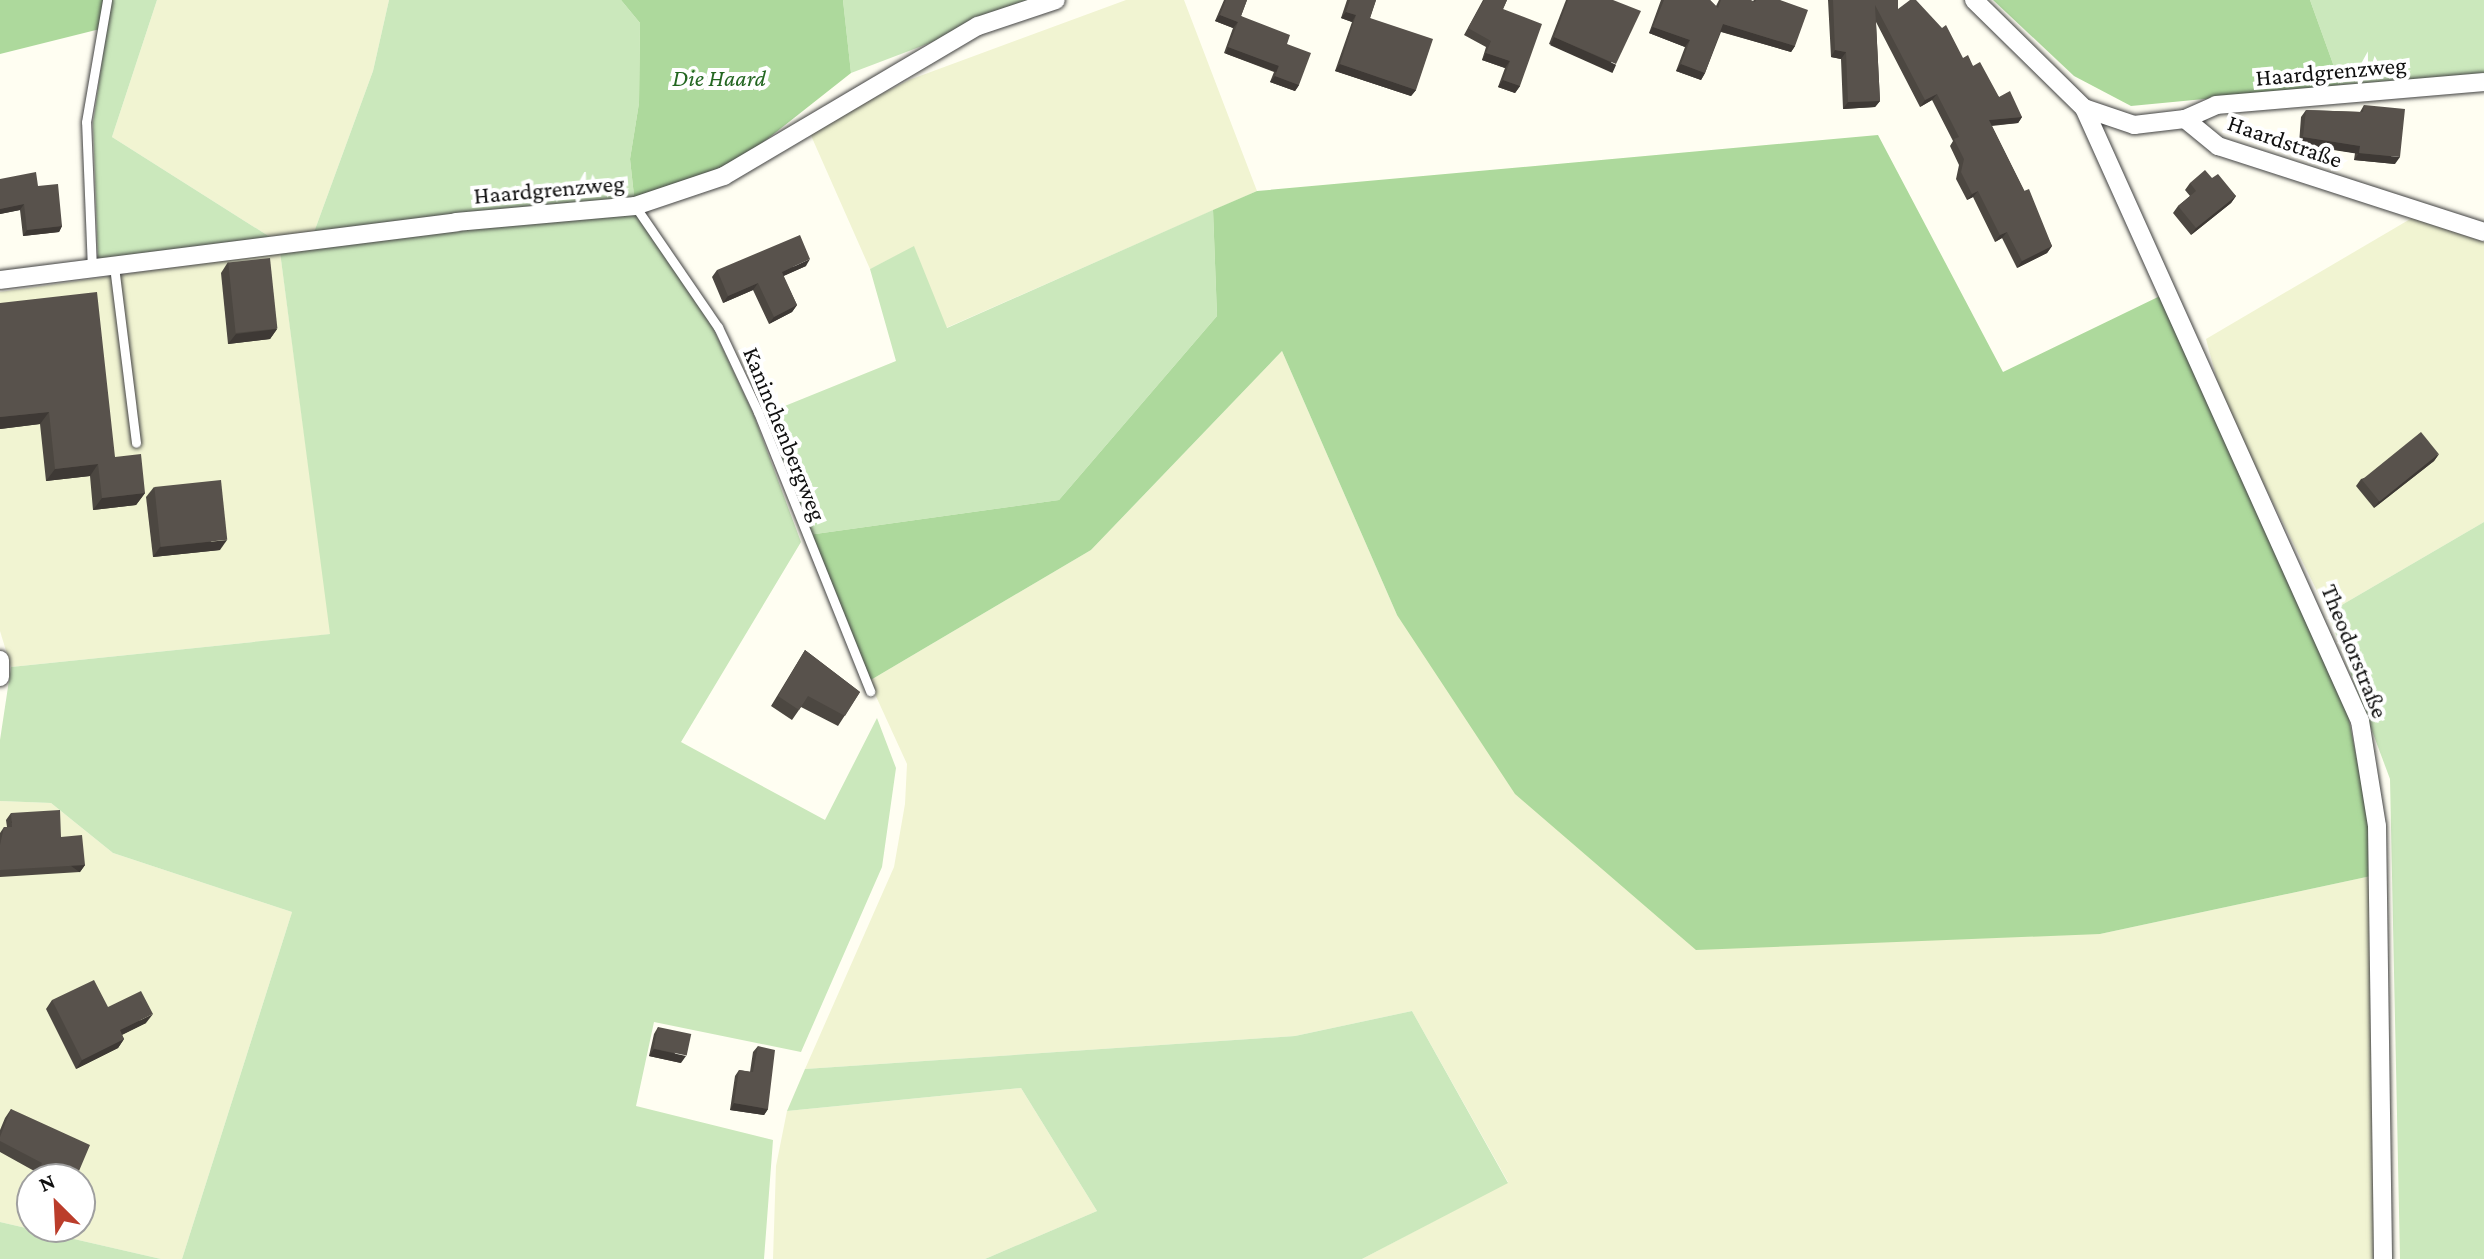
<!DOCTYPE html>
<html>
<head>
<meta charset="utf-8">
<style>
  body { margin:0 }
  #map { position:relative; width:2484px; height:1259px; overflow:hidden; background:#fffef2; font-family:"Crimson Pro",serif }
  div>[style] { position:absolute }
  .farmland>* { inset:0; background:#f1f4d2 }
  .green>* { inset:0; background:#cbe8bc }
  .forest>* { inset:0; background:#add99c }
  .roads { filter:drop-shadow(0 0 2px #424242) drop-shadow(0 0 2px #424242) }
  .lane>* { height:9px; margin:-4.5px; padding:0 4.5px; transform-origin:4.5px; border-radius:4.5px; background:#fff }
  .street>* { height:18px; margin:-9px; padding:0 9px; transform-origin:9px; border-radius:9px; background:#fff }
  .wall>* { inset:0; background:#4c4741 }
  .shaded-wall>* { inset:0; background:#3e3935; transform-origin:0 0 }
  .building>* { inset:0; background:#58524c; transform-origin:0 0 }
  span { translate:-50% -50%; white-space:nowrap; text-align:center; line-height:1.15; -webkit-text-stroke:8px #fff; paint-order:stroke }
  .street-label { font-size:24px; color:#0f0f0f }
  .park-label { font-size:24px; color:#236621; font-style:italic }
  .north { position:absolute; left:16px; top:1163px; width:80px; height:80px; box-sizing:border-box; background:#fff; border:2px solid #9f9f9f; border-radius:50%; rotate:336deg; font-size:22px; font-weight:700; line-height:32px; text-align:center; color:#0f0f0f }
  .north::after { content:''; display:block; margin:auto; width:28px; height:36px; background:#bb3d2b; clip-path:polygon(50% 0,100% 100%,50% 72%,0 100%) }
</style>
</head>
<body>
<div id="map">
  <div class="farmland">
    <i style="clip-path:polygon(157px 0,389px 0,373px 71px,313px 235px,270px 237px,112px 137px)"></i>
    <i style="clip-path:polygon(1126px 0,1184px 0,1257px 191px,946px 328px,914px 247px,870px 269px,809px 131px,909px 80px)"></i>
    <i style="clip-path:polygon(2412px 218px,2484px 242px,2484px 522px,2328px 613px,2223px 402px,2206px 339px)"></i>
    <i style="clip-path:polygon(280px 252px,331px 634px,11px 667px,0 631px,0 292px)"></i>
    <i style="clip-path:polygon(1282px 351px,1397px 615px,2100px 934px,2371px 876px,2377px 1164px,2373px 1259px,1362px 1259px,1508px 1182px,1412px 1011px,1295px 1036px,805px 1069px,894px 867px,905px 804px,907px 764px,869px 681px,1091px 550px)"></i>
    <i style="clip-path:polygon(evenodd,0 801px,51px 803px,113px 853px,292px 912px,182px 1259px,161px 1259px,0 1222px,0 801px,32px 1179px,80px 1179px,80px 1227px,32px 1227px,32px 1179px)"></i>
    <i style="clip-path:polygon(1021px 1088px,1097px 1211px,985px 1259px,773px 1259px,776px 1166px,787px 1111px)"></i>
  </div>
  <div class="green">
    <i style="clip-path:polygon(111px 0,157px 0,112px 137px,270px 237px,98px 261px,93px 123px)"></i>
    <i style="clip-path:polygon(389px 0,621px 0,640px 23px,639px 103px,630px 159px,635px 205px,313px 235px,373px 71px)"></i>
    <i style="clip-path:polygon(843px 0,1043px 0,851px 73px)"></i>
    <i style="clip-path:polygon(2310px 0,2484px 0,2484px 75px,2341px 86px)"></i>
    <i style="clip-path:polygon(634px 209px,713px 328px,753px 413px,801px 542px,681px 742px,825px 820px,877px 718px,896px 768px,882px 867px,801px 1052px,654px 1022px,636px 1106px,773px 1140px,764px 1259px,182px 1259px,292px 912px,113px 853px,51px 803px,0 801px,0 740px,11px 667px,330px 634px,280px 252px)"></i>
    <i style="clip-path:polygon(1213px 210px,1217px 316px,1059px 500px,808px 535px,765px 414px,896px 361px,870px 269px,914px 246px,947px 328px)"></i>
    <i style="clip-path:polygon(2484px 522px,2484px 1259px,2400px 1259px,2390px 779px,2328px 613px)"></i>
    <i style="clip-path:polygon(1412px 1011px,1508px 1183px,1362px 1259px,985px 1259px,1097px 1211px,1021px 1088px,787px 1111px,805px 1069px,1295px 1036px)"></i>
    <i style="clip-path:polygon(0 1222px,161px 1259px,0 1259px)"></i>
  </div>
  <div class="forest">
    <i style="clip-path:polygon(0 0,103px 0,100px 29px,0 54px)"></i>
    <i style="clip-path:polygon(621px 0,843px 0,851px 73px,723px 174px,635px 205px,630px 159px,639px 103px,640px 23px)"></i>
    <i style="clip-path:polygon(1993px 0,2310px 0,2341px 86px,2131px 106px,2074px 76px)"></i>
    <i style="clip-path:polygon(1878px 135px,2003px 372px,2160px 296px,2342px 684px,2370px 827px,2371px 876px,2100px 934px,1696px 950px,1515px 794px,1397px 615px,1282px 351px,1091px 550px,869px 681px,808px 535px,1059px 500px,1217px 316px,1213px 210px,1257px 191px)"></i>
  </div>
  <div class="roads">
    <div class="lane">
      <i style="left:635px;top:206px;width:147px;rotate:55.6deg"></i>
      <i style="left:718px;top:327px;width:94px;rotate:64.8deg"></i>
      <i style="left:758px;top:412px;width:301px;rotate:68.1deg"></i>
      <i style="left:114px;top:266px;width:178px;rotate:82.9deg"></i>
      <i style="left:92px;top:269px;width:147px;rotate:-92.3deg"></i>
      <i style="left:86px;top:122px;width:124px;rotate:-80.2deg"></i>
    </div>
    <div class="street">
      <i style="left:1974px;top:0;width:154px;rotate:44.5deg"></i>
      <i style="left:2084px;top:108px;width:53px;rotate:18.8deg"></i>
      <i style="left:2134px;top:125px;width:51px;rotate:-6.7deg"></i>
      <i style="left:2185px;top:119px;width:34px;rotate:-24deg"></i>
      <i style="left:2216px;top:105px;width:269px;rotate:-4.9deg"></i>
      <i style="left:2084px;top:108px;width:672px;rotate:65.76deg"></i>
      <i style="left:2360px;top:721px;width:106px;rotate:80.8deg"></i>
      <i style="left:2377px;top:826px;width:433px;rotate:89.2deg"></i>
      <i style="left:2185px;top:119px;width:43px;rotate:39.3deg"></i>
      <i style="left:2218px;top:146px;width:280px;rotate:17.9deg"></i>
      <i style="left:0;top:280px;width:460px;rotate:-7.2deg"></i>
      <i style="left:456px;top:222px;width:180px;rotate:-5.1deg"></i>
      <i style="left:635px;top:206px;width:94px;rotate:-18.6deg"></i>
      <i style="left:724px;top:176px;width:295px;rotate:-30.6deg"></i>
      <i style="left:978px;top:26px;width:82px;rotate:-18.4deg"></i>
      <i style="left:0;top:660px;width:17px;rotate:90deg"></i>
    </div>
  </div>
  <div class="wall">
    <i style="clip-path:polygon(1224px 0,1247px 0,1241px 16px,1287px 44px,1299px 85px,1295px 91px,1270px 82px,1274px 72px,1224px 53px,1233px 28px,1215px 21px)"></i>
    <i style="clip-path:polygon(1347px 0,1376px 0,1370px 18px,1416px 90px,1411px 96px,1335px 71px,1352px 22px,1341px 18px)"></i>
    <i style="clip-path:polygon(1483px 0,1507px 0,1503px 9px,1520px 86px,1515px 93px,1498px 87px,1505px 68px,1482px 60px,1486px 47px,1464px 35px)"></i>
    <i style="clip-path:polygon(1566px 0,1613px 0,1611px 71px,1549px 44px)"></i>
    <i style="clip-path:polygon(1661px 0,1710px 0,1716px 6px,1719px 0,1750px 0,1753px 1px,1754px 0,1780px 0,1795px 46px,1791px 52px,1721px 32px,1705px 73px,1701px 80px,1676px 71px,1685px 47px,1649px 33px)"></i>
    <i style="clip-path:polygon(1828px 0,1898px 0,1898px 9px,1973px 66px,1999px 97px,2022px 117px,2018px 123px,1992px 126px,2052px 246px,2047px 253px,2017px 268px,2002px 238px,1995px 242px,1973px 197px,1967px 200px,1956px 179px,1959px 165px,1950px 146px,1953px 141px,1932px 100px,1920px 107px,1876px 22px,1880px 101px,1875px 107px,1843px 109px,1841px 59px,1831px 57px)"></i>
    <i style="clip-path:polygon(2364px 105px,2395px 164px,2354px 160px,2355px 153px,2299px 144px,2301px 117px,2306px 110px,2360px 112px)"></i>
    <i style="clip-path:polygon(2212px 178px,2236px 196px,2231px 203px,2191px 235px,2173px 213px,2178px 206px,2190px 196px,2185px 190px,2190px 183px)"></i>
    <i style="clip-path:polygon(0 179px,38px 186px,62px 226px,59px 232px,23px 236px,20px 210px,0 214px)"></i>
    <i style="clip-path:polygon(228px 262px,277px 329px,270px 339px,228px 344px,221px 273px)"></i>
    <i style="clip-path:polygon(806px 266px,783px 276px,797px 305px,792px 312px,769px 324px,753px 290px,723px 303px,712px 277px,717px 270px)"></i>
    <i style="clip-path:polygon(0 303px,115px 457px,145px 493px,136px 505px,93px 510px,90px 476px,46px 481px,40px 424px,0 429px)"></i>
    <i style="clip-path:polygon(2439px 454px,2434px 461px,2374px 508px,2356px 486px,2361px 479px)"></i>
    <i style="clip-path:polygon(154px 487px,220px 550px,153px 557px,146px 497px)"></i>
    <i style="clip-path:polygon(805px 650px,860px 692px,838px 726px,801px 707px,792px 720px,771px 706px)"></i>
    <i style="clip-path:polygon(11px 813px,61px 837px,85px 865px,80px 872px,0 877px,0 833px,4px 827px,7px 827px,6px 820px)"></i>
    <i style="clip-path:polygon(52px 1000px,108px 1007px,146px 1023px,122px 1035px,124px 1039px,118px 1048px,76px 1069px,46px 1009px)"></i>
    <i style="clip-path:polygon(658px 1027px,681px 1063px,649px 1056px,654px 1034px)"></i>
    <i style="clip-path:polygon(758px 1046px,768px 1109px,764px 1115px,730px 1110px,735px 1076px,739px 1070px,750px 1072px,753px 1052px)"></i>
    <i style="clip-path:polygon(11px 1109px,62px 1174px,59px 1179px,32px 1179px,36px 1172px,0 1152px,0 1130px,5px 1118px)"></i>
    <i style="clip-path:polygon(32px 1180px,32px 1208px,20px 1202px)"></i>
  </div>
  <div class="shaded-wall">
    <i style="clip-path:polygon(1346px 12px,1356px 15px,1352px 22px,1341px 18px)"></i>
    <i style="clip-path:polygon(1220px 15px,1238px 22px,1233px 28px,1215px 21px)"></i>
    <i style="clip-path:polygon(1723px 24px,1795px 46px,1791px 52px,1719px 31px)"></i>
    <i style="clip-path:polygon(1653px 27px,1690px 40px,1685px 47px,1649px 33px)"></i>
    <i style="left:1554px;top:37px;width:68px;height:9px;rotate:24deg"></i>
    <i style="left:1228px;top:47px;width:54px;height:7px;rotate:20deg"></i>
    <i style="clip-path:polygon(1835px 50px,1846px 52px,1841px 59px,1831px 57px)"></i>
    <i style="clip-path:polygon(1486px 53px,1510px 61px,1505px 68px,1482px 60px)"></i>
    <i style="clip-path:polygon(1340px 64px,1416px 90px,1411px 96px,1335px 71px)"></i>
    <i style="clip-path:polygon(1681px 64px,1705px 73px,1701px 80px,1676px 71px)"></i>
    <i style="clip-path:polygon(1275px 76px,1299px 85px,1295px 91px,1270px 82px)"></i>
    <i style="clip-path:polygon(1503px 80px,1520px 86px,1515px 93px,1498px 87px)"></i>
    <i style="clip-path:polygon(1937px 94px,1932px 100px,1920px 107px,1925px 100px)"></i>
    <i style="clip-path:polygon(1880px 101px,1875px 107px,1843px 109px,1848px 102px)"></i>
    <i style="clip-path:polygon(2022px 117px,2018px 123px,1984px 126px,1989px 120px)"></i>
    <i style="left:2303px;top:137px;width:58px;height:8px;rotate:9deg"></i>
    <i style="clip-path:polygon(2359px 153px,2400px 157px,2395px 164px,2354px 160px)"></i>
    <i style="clip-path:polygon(1978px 191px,1973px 197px,1967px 200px,1972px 194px)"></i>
    <i style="clip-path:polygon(2236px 196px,2231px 203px,2191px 235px,2196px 228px)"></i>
    <i style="clip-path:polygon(24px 204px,20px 210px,0 214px,0 209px)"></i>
    <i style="clip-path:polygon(62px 226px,59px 232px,23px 236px,27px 230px)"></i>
    <i style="clip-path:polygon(2007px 232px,2002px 238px,1995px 242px,2000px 235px)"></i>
    <i style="clip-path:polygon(2052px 246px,2047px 253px,2017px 268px,2022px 261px)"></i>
    <i style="clip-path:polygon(810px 259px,806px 266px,777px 279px,782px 272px)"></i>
    <i style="clip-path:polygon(758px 283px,753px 290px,723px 303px,728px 296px)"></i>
    <i style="clip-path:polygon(797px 305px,792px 312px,769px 324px,774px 317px)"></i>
    <i style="clip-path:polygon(277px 329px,270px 339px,228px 344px,236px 334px)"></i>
    <i style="clip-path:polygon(49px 412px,40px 424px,0 429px,0 417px)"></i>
    <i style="clip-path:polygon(2439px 454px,2434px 461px,2374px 508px,2379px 501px)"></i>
    <i style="clip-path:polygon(98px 464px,90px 476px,46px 481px,55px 469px)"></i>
    <i style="clip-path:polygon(145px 493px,136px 505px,93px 510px,102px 498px)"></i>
    <i style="clip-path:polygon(227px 540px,220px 550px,153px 557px,160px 547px)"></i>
    <i style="left:85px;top:865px;width:9px;height:85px;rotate:126deg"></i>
    <i style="clip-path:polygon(153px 1014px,146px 1023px,113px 1039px,120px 1030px)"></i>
    <i style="clip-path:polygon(124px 1039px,118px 1048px,76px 1069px,82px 1060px)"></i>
    <i style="clip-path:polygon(654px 1049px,686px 1056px,681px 1063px,649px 1056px)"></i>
    <i style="clip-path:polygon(734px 1103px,768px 1109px,764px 1115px,730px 1110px)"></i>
    <i style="clip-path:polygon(66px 1165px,79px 1171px,73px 1179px,60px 1174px)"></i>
  </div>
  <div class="building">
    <i style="clip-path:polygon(1226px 0,1247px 0,1241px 16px,1290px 35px,1287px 44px,1311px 53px,1299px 85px,1275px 76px,1279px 66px,1228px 47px,1238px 22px,1220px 15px)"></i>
    <i style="clip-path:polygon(1350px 0,1376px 0,1370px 18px,1433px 39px,1416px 90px,1340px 64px,1356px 15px,1346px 12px)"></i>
    <i style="clip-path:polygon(1484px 0,1507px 0,1503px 9px,1542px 24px,1520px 86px,1503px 80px,1510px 61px,1486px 53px,1491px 41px,1468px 28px)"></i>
    <i style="clip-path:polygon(1568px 0,1613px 0,1641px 11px,1616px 64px,1554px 37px)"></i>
    <i style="clip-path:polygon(1664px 0,1710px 0,1718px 8px,1721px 0,1750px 0,1755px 2px,1756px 0,1780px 0,1808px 10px,1795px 46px,1723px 24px,1705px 73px,1681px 64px,1690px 40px,1653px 27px)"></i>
    <i style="clip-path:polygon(1833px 0,1898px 0,1898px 9px,1910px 0,1916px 0,1942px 28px,1946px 25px,1963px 58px,1968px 55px,1973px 66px,1980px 62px,1999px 97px,2010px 91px,2022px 117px,1989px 120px,2024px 191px,2029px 189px,2052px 246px,2022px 261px,2007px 232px,2000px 235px,1978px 191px,1972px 194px,1961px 172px,1964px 159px,1954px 139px,1959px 137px,1937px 94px,1925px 100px,1875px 5px,1880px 101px,1848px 102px,1846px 52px,1835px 50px)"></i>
    <i style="clip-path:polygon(2364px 105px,2405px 109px,2400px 157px,2359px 153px,2360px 146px,2303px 137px,2306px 110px,2363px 112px)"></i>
    <i style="clip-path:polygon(2205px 170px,2212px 178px,2218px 174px,2236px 196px,2196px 228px,2178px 206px,2196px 191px,2190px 183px)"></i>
    <i style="clip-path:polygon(36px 172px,38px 186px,58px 184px,62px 226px,27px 230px,24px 204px,0 209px,0 179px)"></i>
    <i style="clip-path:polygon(800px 235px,810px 259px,782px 272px,797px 305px,774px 317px,758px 283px,728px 296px,717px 270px)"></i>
    <i style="left:270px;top:258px;width:71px;height:42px;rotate:84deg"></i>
    <i style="clip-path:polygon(97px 292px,115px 457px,141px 454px,145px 493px,102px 498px,98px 464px,55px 469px,49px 412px,0 417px,0 303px)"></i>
    <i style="left:2421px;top:432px;width:28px;height:76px;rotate:51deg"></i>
    <i style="left:221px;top:480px;width:60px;height:67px;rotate:84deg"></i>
    <i style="clip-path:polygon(805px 650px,860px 692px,845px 716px,808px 696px,799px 710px,778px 696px)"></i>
    <i style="clip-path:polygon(60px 810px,61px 837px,82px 835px,85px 865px,0 870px,0 845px,4px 827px,12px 827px,11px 813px)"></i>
    <i style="clip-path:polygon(94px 980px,108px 1007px,141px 991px,153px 1014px,120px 1030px,124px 1039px,82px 1060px,52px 1000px)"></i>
    <i style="left:658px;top:1027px;width:34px;height:22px;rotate:12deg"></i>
    <i style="clip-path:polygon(758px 1046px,775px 1050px,768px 1109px,734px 1103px,739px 1070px,753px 1072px)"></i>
    <i style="clip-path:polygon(11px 1109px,90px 1145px,79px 1171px,66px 1165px,59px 1179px,34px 1179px,42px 1163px,0 1141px,0 1137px)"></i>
    <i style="clip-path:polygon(32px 1183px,32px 1197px,26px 1194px)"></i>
  </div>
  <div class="street-label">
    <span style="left:2331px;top:71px;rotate:-5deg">Haardgrenzweg</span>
    <span style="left:2285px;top:141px;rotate:19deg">Haardstraße</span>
    <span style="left:549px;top:189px;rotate:-5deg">Haardgrenzweg</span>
    <span style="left:785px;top:434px;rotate:68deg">Kaninchenbergweg</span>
    <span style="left:2355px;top:651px;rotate:68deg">Theodorstraße</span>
  </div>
  <div class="park-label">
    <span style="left:719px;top:78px">Die Haard</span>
  </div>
  <div class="north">N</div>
</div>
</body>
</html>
